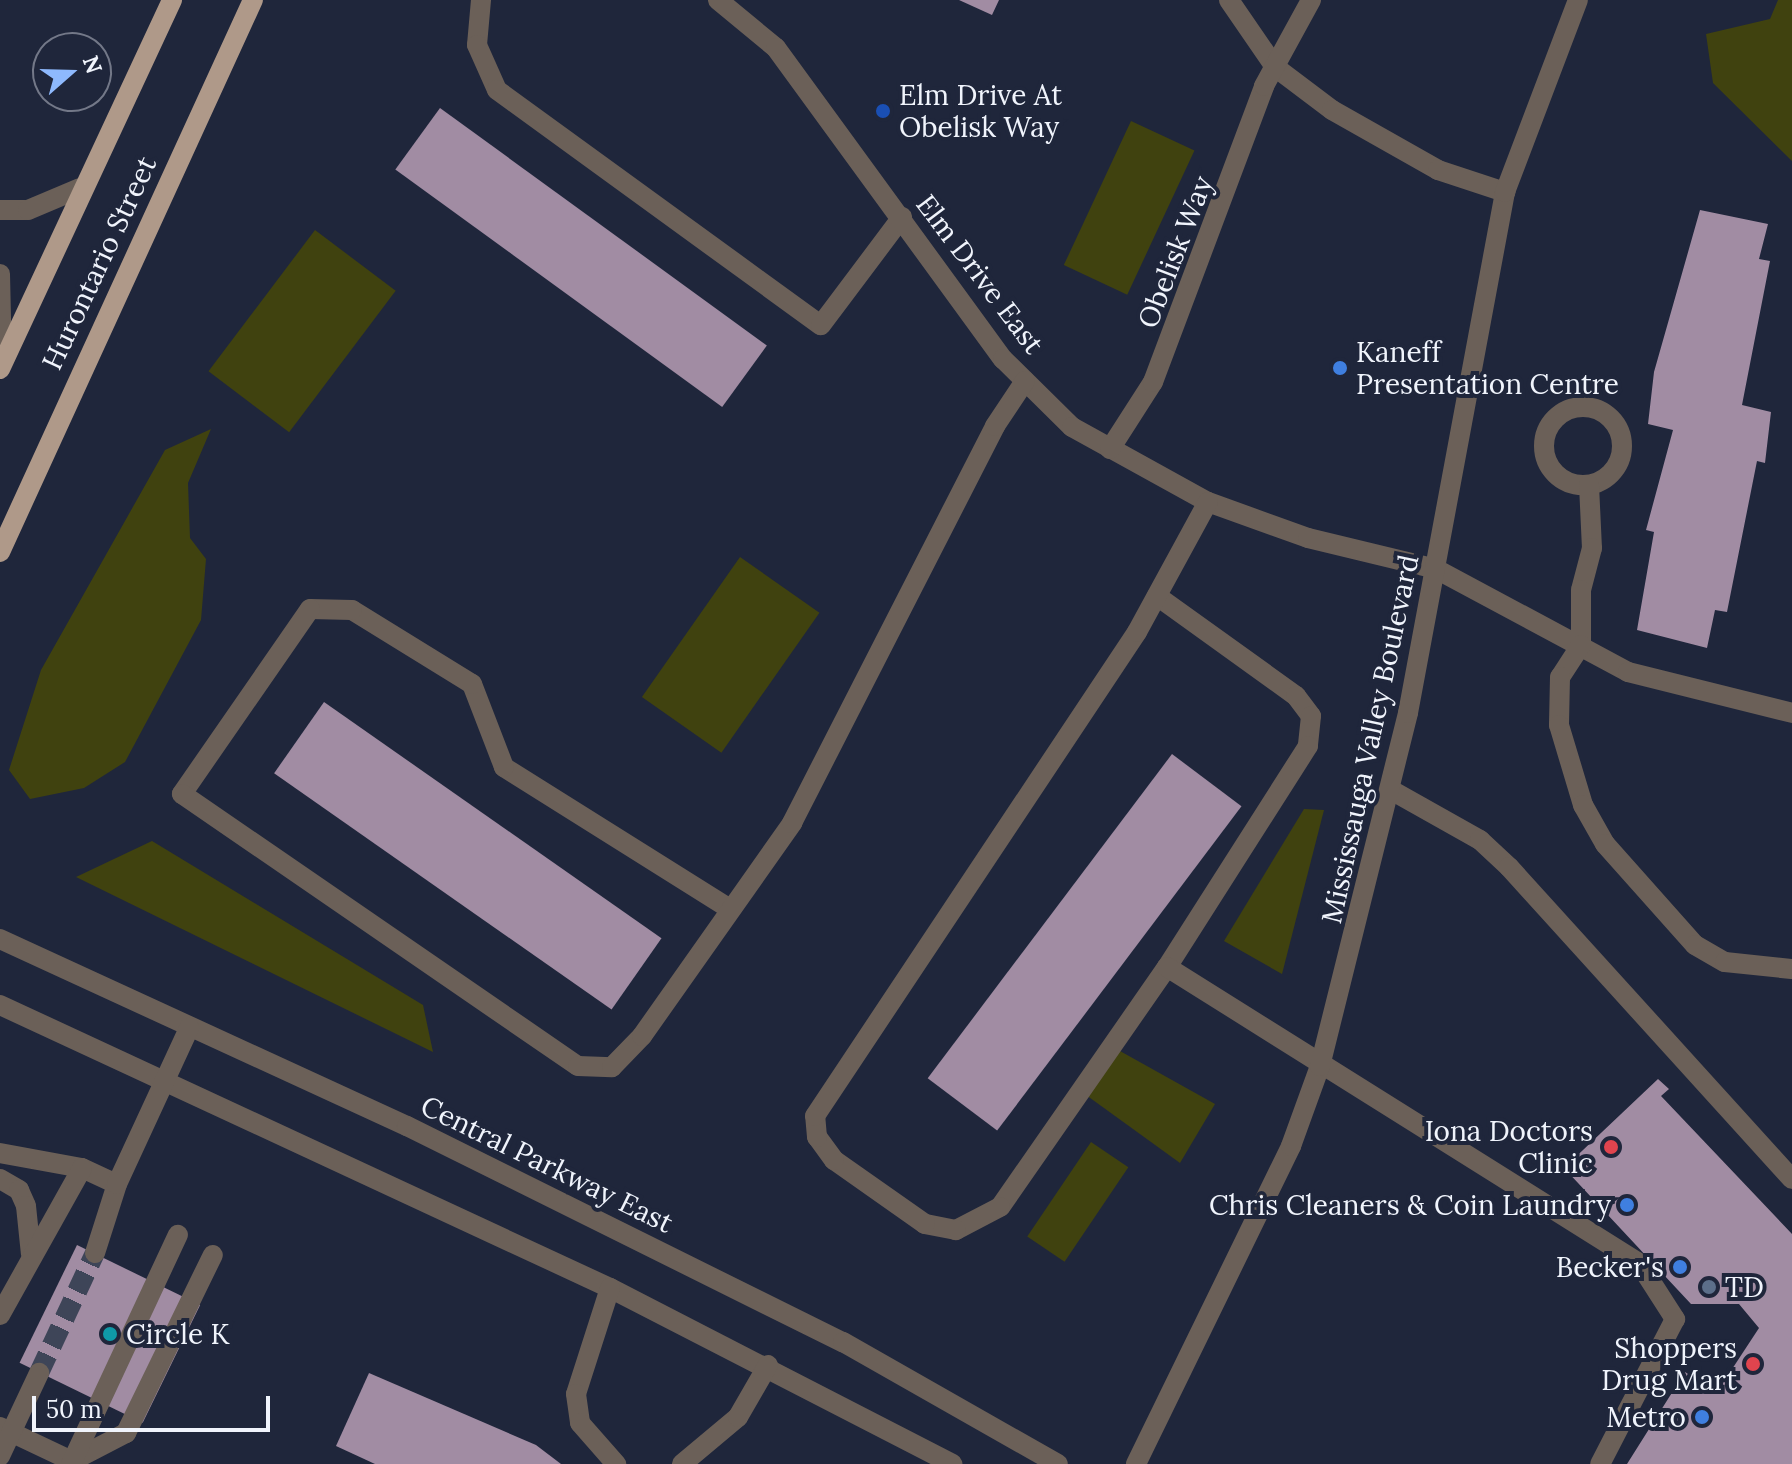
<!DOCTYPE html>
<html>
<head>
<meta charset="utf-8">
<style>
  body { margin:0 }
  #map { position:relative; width:1792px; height:1464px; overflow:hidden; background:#1f263b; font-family:Lora,serif }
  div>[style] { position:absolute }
  .green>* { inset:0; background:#40420f; transform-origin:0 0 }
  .building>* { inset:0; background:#a18ca3; transform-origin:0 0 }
  .minor-tunnel>* { height:20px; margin-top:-10px; transform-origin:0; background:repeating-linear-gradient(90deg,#3e4558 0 20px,transparent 0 30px) }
  .minor>* { height:20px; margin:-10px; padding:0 10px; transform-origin:10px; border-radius:10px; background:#6b6058 }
  .minor>.ring { margin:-10px; padding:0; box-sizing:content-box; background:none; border:20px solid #6b6058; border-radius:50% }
  .major>* { height:20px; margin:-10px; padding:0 10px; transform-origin:10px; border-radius:10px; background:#af9989 }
  .dots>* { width:22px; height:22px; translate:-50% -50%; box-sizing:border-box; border:4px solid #1f263b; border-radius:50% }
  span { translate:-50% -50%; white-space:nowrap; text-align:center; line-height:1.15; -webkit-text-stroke:8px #1f263b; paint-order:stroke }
  .poi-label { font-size:28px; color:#f0f4fc }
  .left { translate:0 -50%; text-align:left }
  .right { translate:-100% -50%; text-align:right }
  .street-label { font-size:28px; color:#f0f4fc }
  .north { position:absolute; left:32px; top:32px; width:80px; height:80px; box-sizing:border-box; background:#1f263b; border:2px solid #737888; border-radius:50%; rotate:70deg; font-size:22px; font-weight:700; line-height:32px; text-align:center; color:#f0f4fc }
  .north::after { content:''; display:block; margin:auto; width:28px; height:36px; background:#8eb9fd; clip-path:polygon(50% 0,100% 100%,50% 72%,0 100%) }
  .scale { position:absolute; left:32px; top:1396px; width:238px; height:36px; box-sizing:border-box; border:4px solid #f0f4fc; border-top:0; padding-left:10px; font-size:24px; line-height:28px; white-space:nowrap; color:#f0f4fc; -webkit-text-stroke:6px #1f263b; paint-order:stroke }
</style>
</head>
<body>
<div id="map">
  <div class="green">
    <i style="clip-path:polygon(1778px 0,1792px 0,1792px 161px,1713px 83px,1706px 34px,1770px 19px)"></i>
    <i style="left:1131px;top:121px;width:70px;height:159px;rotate:25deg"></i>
    <i style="left:315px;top:230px;width:101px;height:177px;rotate:37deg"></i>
    <i style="clip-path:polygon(211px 429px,188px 483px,190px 538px,206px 559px,201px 620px,125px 762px,84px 788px,30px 799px,9px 770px,41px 670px,165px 450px)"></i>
    <i style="left:740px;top:557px;width:97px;height:171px;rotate:35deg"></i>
    <i style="clip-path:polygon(1304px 809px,1324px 810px,1282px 974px,1224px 941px)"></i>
    <i style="clip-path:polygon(152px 841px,423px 1005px,433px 1052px,76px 877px)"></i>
    <i style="clip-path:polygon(1120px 1051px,1215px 1104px,1180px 1163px,1086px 1095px)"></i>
    <i style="left:1091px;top:1142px;width:45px;height:114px;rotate:34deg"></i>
  </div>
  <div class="building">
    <i style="clip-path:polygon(959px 0,999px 0,992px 15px)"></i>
    <i style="left:440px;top:108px;width:404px;height:76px;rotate:36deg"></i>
    <i style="clip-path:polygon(1700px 210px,1768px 224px,1759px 259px,1770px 261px,1742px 405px,1771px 412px,1765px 463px,1757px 461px,1727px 612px,1715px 610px,1707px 648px,1637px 630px,1654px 532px,1646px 530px,1673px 430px,1648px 424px,1654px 372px)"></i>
    <i style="left:324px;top:702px;width:412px;height:87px;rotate:35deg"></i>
    <i style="left:1172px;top:754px;width:87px;height:406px;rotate:37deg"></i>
    <i style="clip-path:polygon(1658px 1079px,1669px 1089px,1661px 1096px,1792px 1234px,1792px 1464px,1627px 1464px,1685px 1372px,1717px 1392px,1759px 1328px,1739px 1304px,1691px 1304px,1564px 1168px)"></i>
    <i style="left:77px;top:1245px;width:137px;height:131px;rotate:26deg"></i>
    <i style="clip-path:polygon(369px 1373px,536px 1445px,561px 1464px,375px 1464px,336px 1446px)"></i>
  </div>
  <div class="minor-tunnel">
    <i style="left:39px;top:1373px;width:132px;rotate:-65deg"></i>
  </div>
  <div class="minor">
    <i style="left:481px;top:0;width:45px;rotate:95.1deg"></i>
    <i style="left:477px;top:45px;width:49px;rotate:66deg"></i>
    <i style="left:497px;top:90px;width:400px;rotate:36deg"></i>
    <i style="left:821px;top:325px;width:135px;rotate:-53.1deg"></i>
    <i style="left:718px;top:0;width:75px;rotate:39.6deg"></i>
    <i style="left:776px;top:48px;width:385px;rotate:53.9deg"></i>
    <i style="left:1003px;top:359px;width:97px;rotate:44.6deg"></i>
    <i style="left:1072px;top:427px;width:155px;rotate:28.9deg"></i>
    <i style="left:1208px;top:502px;width:106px;rotate:19.8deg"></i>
    <i style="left:1308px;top:538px;width:132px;rotate:13.6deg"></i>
    <i style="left:1436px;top:569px;width:218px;rotate:28.2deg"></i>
    <i style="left:1628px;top:672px;width:169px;rotate:14deg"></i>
    <i style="left:1229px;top:0;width:81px;rotate:55.5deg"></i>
    <i style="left:1275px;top:67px;width:71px;rotate:37deg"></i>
    <i style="left:1332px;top:110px;width:122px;rotate:29.5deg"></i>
    <i style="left:1438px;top:170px;width:71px;rotate:18.2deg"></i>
    <i style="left:0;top:210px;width:28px"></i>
    <i style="left:28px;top:210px;width:56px;rotate:-22.9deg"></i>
    <i style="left:0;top:274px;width:88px;rotate:88.7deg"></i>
    <i class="ring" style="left:1544px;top:407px;width:58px;height:58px"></i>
    <i style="left:1110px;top:449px;width:80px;rotate:-57.3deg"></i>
    <i style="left:1153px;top:382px;width:316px;rotate:-69.4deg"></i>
    <i style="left:1264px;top:86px;width:98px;rotate:-61.3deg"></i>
    <i style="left:1589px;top:485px;width:63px;rotate:87.3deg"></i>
    <i style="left:1592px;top:548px;width:43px;rotate:104.7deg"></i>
    <i style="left:1581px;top:590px;width:55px;rotate:90deg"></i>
    <i style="left:1581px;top:645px;width:38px;rotate:123deg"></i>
    <i style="left:1560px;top:677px;width:48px;rotate:91.2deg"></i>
    <i style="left:1559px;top:725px;width:84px;rotate:73.3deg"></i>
    <i style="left:1583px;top:805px;width:45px;rotate:60.6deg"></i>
    <i style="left:1605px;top:844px;width:135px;rotate:48.3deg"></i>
    <i style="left:1695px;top:945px;width:34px;rotate:30deg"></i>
    <i style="left:1725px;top:962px;width:67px;rotate:6deg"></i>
    <i style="left:1157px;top:596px;width:171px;rotate:35.7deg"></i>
    <i style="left:1296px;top:696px;width:25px;rotate:53deg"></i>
    <i style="left:1311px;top:716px;width:30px;rotate:96deg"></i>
    <i style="left:1308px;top:746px;width:262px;rotate:122.5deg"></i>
    <i style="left:1167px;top:967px;width:292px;rotate:124.8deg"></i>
    <i style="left:1000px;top:1207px;width:50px;rotate:152.4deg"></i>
    <i style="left:956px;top:1230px;width:32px;rotate:-169deg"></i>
    <i style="left:925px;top:1224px;width:111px;rotate:-144.9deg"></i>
    <i style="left:834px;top:1160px;width:29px;rotate:-126deg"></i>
    <i style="left:817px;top:1137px;width:21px;rotate:-95deg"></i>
    <i style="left:815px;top:1116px;width:581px;rotate:-56.36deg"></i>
    <i style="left:1137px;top:632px;width:148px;rotate:-61.4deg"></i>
    <i style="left:1391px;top:790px;width:102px;rotate:29.3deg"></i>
    <i style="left:1480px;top:840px;width:40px;rotate:43deg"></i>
    <i style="left:1509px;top:867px;width:421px;rotate:47.8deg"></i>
    <i style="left:730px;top:909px;width:267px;rotate:-147.9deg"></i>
    <i style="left:504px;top:767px;width:89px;rotate:-111.1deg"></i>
    <i style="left:472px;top:684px;width:141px;rotate:-148.3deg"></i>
    <i style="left:352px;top:610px;width:42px;rotate:-178.6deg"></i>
    <i style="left:310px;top:609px;width:225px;rotate:124.7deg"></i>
    <i style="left:182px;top:794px;width:480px;rotate:34.5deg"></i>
    <i style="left:578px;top:1066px;width:34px;rotate:2deg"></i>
    <i style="left:612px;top:1067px;width:43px;rotate:-45.9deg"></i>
    <i style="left:642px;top:1036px;width:261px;rotate:-54.8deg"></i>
    <i style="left:792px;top:823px;width:446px;rotate:-62.9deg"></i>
    <i style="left:995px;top:426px;width:54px;rotate:-56.3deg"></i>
    <i style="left:0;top:939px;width:448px;rotate:24.7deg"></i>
    <i style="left:407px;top:1126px;width:487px;rotate:26.4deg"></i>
    <i style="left:843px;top:1342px;width:247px;rotate:29.6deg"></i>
    <i style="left:1167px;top:967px;width:557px;rotate:32.09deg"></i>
    <i style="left:1639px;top:1263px;width:67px;rotate:57.3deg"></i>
    <i style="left:1675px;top:1319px;width:163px;rotate:117.3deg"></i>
    <i style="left:0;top:1005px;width:672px;rotate:24.89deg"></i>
    <i style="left:610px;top:1288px;width:385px;rotate:27.2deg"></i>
    <i style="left:0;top:1153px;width:83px;rotate:10.4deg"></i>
    <i style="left:82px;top:1168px;width:38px;rotate:25deg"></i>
    <i style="left:0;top:1179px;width:22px;rotate:30deg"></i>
    <i style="left:19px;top:1190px;width:17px;rotate:66deg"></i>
    <i style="left:26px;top:1206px;width:48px;rotate:84.1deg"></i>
    <i style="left:95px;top:1253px;width:72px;rotate:-72.3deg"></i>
    <i style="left:117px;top:1184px;width:172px;rotate:-65.2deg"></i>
    <i style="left:610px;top:1288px;width:111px;rotate:107.8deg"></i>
    <i style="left:576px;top:1394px;width:29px;rotate:82deg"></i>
    <i style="left:580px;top:1423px;width:55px;rotate:48.7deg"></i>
    <i style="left:0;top:1315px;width:168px;rotate:-60.8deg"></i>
    <i style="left:0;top:1427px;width:80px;rotate:25.3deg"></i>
    <i style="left:72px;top:1461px;width:61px;rotate:-27.4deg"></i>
    <i style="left:126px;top:1433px;width:198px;rotate:-64deg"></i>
    <i style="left:0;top:1456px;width:92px;rotate:-64.8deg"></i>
    <i style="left:71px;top:1464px;width:253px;rotate:-65deg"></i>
    <i style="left:682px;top:1464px;width:73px;rotate:-40deg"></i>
    <i style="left:738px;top:1417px;width:60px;rotate:-60deg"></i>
    <i style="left:1136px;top:1464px;width:354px;rotate:-64deg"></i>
    <i style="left:1291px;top:1146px;width:85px;rotate:-70.1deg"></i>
    <i style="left:1320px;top:1066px;width:364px;rotate:-76deg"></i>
    <i style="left:1408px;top:713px;width:530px;rotate:-79.45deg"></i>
    <i style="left:1505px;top:192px;width:205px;rotate:-69.2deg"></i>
  </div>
  <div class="major">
    <i style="left:0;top:369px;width:407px;rotate:-65deg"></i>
    <i style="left:0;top:552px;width:607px;rotate:-65.38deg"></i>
  </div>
  <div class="dots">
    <i style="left:883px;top:111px;background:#1a4fb4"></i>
    <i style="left:1340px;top:368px;background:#3f7fe0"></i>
    <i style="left:1611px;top:1147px;background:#e0444e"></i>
    <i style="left:1627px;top:1205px;background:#3f7fe0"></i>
    <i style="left:1680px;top:1267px;background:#3f7fe0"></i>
    <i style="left:1709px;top:1287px;background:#5c6f8a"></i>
    <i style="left:110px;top:1334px;background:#0f9aa8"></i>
    <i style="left:1753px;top:1364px;background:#e0444e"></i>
    <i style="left:1702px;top:1417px;background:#3f7fe0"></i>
  </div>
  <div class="poi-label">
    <span class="left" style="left:899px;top:111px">Elm Drive At<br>Obelisk Way</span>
    <span class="left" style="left:1356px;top:368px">Kaneff<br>Presentation Centre</span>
    <span class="right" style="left:1593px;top:1147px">Iona Doctors<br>Clinic</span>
    <span class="right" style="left:1611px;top:1205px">Chris Cleaners &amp; Coin Laundry</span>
    <span class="right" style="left:1664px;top:1267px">Becker's</span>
    <span class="left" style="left:1725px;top:1287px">TD</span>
    <span class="left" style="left:126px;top:1334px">Circle K</span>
    <span class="right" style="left:1737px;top:1364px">Shoppers<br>Drug Mart</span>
    <span class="right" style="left:1686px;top:1417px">Metro</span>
  </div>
  <div class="street-label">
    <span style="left:1175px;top:252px;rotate:-69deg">Obelisk Way</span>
    <span style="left:99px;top:263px;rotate:-65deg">Hurontario Street</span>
    <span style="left:980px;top:274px;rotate:53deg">Elm Drive East</span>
    <span style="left:1370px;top:739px;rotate:-78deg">Mississauga Valley Boulevard</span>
    <span style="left:547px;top:1164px;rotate:26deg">Central Parkway East</span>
  </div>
  <div class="north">N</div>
  <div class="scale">50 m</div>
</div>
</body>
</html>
